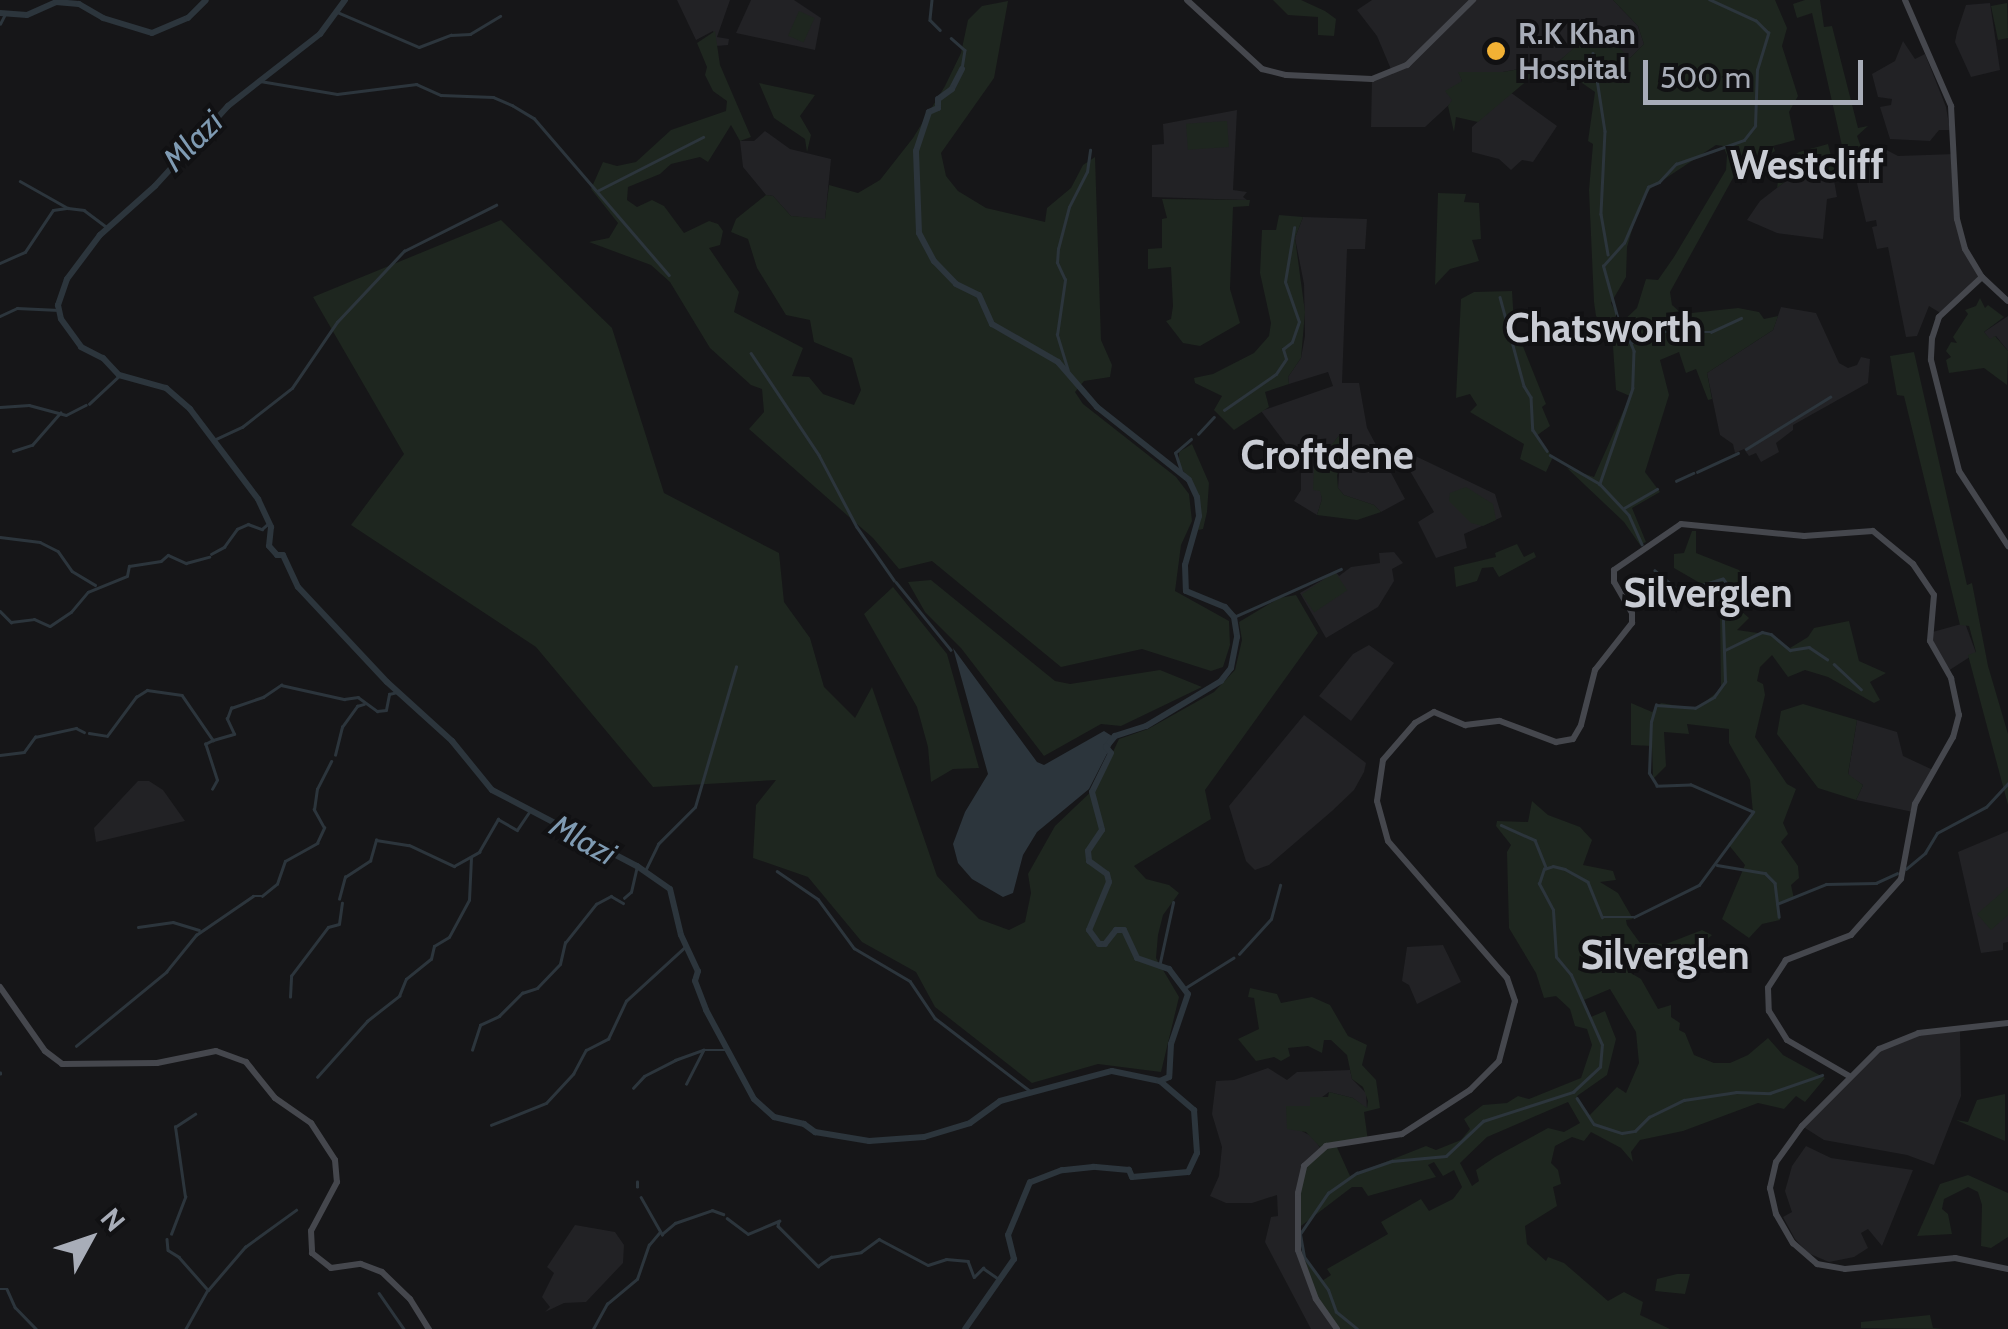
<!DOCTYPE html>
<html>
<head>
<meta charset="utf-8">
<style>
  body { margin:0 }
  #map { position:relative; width:2008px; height:1329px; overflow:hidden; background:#161618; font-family:Cabin,sans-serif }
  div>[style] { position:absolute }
  .built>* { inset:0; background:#222225 }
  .green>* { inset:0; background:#1e261f; transform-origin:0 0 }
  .water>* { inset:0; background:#2c353c }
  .stream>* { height:2.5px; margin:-1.25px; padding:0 1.25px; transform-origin:1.25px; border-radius:1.25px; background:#2c353c }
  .river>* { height:6px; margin:-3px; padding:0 3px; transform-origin:3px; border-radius:3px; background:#2c353c }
  .secondary>* { height:6px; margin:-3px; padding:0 3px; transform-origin:3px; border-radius:3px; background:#45474d }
  .dots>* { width:28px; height:28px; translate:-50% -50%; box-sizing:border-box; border:5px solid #111113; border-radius:50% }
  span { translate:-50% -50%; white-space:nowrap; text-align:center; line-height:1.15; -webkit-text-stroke:8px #111113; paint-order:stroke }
  .poi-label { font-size:30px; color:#a8adb8; font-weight:700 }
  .left { translate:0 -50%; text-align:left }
  .water-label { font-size:32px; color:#7f9bb3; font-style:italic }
  .district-label { font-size:40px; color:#c9ccd4; font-weight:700 }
  .north { position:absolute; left:40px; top:1189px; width:100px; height:100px; -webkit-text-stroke:8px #111113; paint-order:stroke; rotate:50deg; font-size:28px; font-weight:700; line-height:40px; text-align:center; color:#a8adb8 }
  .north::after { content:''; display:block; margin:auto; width:35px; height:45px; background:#a8adb8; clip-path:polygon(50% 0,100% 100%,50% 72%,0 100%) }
  .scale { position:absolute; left:1643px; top:60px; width:220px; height:45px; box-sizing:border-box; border:5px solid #a8adb8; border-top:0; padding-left:12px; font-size:30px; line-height:35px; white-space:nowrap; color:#a8adb8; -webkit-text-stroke:8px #111113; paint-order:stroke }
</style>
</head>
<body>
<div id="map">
  <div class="built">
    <i style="clip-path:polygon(677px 0,730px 0,717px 37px,729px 39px,728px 45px,716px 46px,713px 31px,696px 40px)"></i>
    <i style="clip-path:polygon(751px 0,794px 0,821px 18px,815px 50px,736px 33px)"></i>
    <i style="clip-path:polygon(1372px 0,1613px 0,1638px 26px,1644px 44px,1629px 59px,1610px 39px,1585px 39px,1558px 62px,1503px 72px,1459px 72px,1462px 81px,1451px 103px,1425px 127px,1371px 127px,1372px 79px,1393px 74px,1377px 36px,1357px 10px)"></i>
    <i style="clip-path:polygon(1990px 3px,2000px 70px,1971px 77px,1955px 42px,1957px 32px,1966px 5px)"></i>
    <i style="clip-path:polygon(1903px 41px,1915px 59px,1925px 54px,1946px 107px,1950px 130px,1939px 130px,1930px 141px,1890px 139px,1880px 107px,1891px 105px,1892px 99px,1878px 97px,1872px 74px,1895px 61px)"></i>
    <i style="clip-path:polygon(1510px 92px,1557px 126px,1533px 162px,1522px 160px,1511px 170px,1499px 159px,1472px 152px,1472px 127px)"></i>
    <i style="clip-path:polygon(1237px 110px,1233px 190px,1247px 192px,1243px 197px,1247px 200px,1152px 197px,1152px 145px,1164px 144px,1163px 124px)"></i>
    <i style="clip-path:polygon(765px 131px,790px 149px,831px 159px,825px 220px,791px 216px,773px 196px,766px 195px,743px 167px,740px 141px,754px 141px)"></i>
    <i style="clip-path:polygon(1879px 146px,1898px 156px,1955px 154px,1961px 236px,1982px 277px,1942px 314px,1929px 306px,1917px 336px,1906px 337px,1888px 247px,1877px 249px,1872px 227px,1877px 226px,1876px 220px,1866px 222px,1852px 162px)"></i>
    <i style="clip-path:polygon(1791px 177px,1834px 180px,1837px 197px,1827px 199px,1823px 239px,1777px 233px,1747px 220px,1760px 201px)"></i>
    <i style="clip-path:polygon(1303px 217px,1367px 219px,1365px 249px,1347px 249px,1342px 383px,1359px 383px,1367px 428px,1405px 499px,1381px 512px,1374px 505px,1344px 495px,1338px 488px,1342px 432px,1317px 464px,1322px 499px,1317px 515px,1294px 501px,1301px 490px,1301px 464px,1261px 411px,1333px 386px,1328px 372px,1289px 384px,1288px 377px,1301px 358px,1305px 336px,1304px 284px,1295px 238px)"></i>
    <i style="clip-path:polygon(1781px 307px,1816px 313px,1839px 363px,1848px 368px,1857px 365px,1861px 357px,1870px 359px,1868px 383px,1793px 425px,1793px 430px,1776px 443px,1779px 452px,1761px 462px,1756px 453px,1749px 456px,1744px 449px,1735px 453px,1733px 444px,1720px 435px,1707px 373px,1773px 330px)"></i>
    <i style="clip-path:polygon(2008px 316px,2008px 351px,1996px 336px,1990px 340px,1984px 332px)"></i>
    <i style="clip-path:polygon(1409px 453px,1495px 494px,1502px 517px,1464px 534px,1467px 548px,1436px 558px,1418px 522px,1434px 512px,1403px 459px)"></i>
    <i style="clip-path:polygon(1394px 552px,1403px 563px,1392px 569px,1394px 581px,1378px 607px,1326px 638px,1300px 593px,1336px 572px,1339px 576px,1351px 567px,1380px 563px,1379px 553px)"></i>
    <i style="clip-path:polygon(1965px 623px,1976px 653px,1948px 671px,1929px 633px)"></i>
    <i style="clip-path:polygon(1369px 645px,1394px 663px,1351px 721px,1319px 696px,1353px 654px)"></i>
    <i style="clip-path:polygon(1304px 715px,1366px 763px,1364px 772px,1354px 790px,1332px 811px,1269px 865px,1255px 870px,1246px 861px,1229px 806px)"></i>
    <i style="clip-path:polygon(1857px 720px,1897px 732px,1903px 756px,1933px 770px,1913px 812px,1856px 800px,1863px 785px,1848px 775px)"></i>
    <i style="clip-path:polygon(138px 781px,149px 781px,163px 790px,185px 821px,96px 842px,94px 828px)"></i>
    <i style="clip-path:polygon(2008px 831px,2008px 942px,2003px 943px,2003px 950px,1981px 953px,1958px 852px)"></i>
    <i style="clip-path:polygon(1443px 945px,1461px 982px,1417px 1004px,1409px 985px,1402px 981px,1407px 947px)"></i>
    <i style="clip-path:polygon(1960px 1031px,1961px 1096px,1934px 1165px,1907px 1155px,1824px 1140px,1802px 1126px,1871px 1055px,1909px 1035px)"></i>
    <i style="clip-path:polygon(1268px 1068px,1287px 1080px,1297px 1072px,1350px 1070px,1352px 1079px,1366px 1093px,1367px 1109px,1353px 1098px,1329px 1092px,1310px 1106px,1287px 1106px,1298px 1129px,1313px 1137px,1321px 1149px,1315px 1153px,1297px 1245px,1337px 1329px,1311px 1329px,1265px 1242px,1271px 1217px,1278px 1216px,1277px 1195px,1252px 1203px,1226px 1203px,1210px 1196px,1219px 1176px,1222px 1147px,1212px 1114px,1216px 1081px,1234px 1080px)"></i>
    <i style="clip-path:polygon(1806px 1146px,1831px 1158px,1913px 1170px,1882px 1246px,1868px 1229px,1861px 1233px,1868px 1248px,1854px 1257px,1829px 1262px,1808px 1253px,1795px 1239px,1783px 1217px,1792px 1212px,1785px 1191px,1792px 1166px)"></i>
    <i style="clip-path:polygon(575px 1225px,615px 1232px,624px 1245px,623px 1263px,586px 1302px,564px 1303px,545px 1312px,550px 1307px,542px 1297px,554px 1273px,547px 1267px)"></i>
  </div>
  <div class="green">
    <i style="clip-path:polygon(1273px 0,1301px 0,1325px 11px,1336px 19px,1334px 36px,1318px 35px,1318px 17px,1288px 15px)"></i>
    <i style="clip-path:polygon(evenodd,1613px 0,1775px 0,1787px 28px,1782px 46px,1798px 96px,1789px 112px,1795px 140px,1773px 146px,1775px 151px,1733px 178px,1670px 292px,1672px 305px,1682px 314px,1738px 308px,1759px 312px,1764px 319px,1778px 316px,1773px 330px,1707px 373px,1712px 399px,1708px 400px,1696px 369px,1686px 373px,1679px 352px,1660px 360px,1669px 395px,1645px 472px,1660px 492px,1632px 508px,1646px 542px,1640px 545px,1624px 522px,1567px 468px,1594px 477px,1630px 396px,1616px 390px,1612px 332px,1596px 316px,1594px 302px,1589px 190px,1593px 144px,1588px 141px,1595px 92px,1572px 76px,1552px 71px,1535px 74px,1478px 122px,1456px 117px,1454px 132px,1448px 106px,1452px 100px,1445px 91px,1462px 81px,1458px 72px,1503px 72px,1558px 62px,1585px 38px,1598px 36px,1610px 39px,1630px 58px,1644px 44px,1638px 26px,1613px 0,1716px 145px,1723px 146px,1727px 155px,1726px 170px,1674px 257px,1658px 280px,1646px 279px,1637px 308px,1621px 323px,1611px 303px,1626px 277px,1627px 247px,1640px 203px,1651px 188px,1716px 145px)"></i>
    <i style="clip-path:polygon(1805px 0,1820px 0,1824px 27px,1832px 26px,1858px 128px,1868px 126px,1857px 136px,1865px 158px,1852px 162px,1845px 159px,1812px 13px,1797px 18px,1793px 4px)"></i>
    <i style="clip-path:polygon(1008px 1px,994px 78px,941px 153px,946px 176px,958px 191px,986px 208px,1045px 222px,1047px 208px,1071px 188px,1083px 165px,1095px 157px,1101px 340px,1112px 365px,1110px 377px,1084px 381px,1075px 392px,1083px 404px,1176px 477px,1189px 494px,1192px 521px,1181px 545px,1175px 591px,1229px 621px,1230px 645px,1223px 667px,1211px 671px,1142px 649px,1061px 667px,932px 561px,899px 569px,873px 538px,749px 429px,764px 412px,762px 389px,751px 385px,710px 348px,670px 282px,651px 265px,589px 242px,609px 238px,618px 223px,591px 189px,603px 162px,617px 166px,636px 162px,671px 130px,726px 111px,727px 101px,713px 91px,705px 75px,707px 67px,697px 43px,715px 31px,720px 65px,751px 137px,740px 141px,731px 125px,708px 162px,700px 157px,671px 164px,660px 174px,628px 187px,627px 200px,637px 207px,652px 200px,664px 206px,684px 233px,709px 221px,718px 224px,723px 231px,720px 245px,709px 248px,739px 292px,734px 312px,803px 348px,792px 376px,809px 377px,823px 394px,854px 405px,861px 390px,852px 358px,814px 342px,810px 320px,786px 315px,757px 268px,748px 239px,731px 232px,736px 219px,766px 195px,773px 196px,791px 216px,825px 219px,829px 185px,858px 193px,880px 180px,913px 138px,945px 86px,961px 53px,968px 20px,982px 6px)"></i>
    <i style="clip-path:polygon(2007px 3px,2008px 38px,1998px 40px,1991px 6px)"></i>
    <i style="left:799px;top:11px;width:17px;height:27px;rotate:24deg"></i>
    <i style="clip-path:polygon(759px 83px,815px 95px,800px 116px,811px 135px,807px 152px,805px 139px,774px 118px)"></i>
    <i style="left:1227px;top:121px;width:26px;height:41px;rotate:86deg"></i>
    <i style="clip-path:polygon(1828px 144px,1837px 180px,1791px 177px,1777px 188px,1778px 181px,1769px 172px,1799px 152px)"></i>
    <i style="clip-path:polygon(1438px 193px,1466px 194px,1464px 202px,1479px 203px,1481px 239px,1472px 240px,1479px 261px,1450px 269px,1435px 285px)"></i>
    <i style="clip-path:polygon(1162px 199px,1250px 200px,1249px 206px,1233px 207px,1230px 289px,1240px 323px,1200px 346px,1183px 343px,1166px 321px,1171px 319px,1173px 306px,1171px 267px,1148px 269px,1148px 249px,1162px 248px,1162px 219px,1167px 218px)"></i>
    <i style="clip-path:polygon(1279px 215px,1303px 217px,1295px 238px,1305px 312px,1301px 358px,1288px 377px,1289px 384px,1265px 392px,1269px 407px,1234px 430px,1214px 410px,1222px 396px,1195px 383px,1194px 378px,1213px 374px,1254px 353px,1269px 336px,1271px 323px,1260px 273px,1262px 230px,1276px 230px)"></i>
    <i style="clip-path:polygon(501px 220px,612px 328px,664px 493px,779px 553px,784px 602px,810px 638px,824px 687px,855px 718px,872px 687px,937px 876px,979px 919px,1009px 930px,1025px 922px,1031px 893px,1028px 874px,1055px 826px,1097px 786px,1119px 739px,1148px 729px,1214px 692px,1235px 670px,1242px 640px,1239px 622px,1279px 598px,1296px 595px,1318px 633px,1205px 790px,1211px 819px,1134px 866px,1146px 879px,1169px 885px,1179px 893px,1163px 915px,1158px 935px,1156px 958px,1179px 997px,1161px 1072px,1098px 1064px,1032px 1083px,935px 1007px,916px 972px,862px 942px,808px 877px,753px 858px,756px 805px,776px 780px,653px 787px,536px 647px,351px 525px,404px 454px,313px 297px)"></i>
    <i style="clip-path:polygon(1512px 291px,1514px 324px,1546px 404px,1542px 407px,1550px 426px,1536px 436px,1553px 457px,1546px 472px,1520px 459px,1524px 444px,1470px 412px,1477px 405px,1470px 394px,1456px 398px,1461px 299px,1474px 292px)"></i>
    <i style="clip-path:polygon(1980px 298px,1985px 308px,1988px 305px,2004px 317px,1984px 332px,1990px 339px,1995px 336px,2008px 351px,2007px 385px,1984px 368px,1949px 373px,1946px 360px,1951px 357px,1946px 351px,1951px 342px,1957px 343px,1953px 337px,1968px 314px,1965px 310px,1976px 306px)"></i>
    <i style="clip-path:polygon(1914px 352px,1967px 585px,1972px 583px,1988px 666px,2008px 734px,2008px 805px,1968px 655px,1976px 652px,1969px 626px,1960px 625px,1904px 396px,1897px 395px,1890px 356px)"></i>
    <i style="clip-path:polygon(1342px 432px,1348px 451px,1337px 475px,1338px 488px,1344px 495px,1374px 505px,1381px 512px,1357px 520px,1317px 515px,1322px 499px,1320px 491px,1313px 490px,1314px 466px)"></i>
    <i style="clip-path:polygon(1192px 444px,1209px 483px,1207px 512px,1203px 529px,1198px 530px,1200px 497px,1179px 464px,1179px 452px)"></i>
    <i style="clip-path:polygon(1466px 487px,1493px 504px,1496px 520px,1483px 526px,1471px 523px,1449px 501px,1450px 493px)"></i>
    <i style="clip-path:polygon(1692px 531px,1696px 531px,1696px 553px,1739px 570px,1754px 592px,1740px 601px,1740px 610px,1749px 618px,1737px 630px,1772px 635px,1790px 648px,1808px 637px,1814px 628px,1849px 621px,1859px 661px,1886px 673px,1870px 682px,1880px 700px,1874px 703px,1828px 677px,1805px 670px,1788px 677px,1772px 655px,1760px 667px,1757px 681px,1763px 684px,1765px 695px,1755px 737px,1787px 784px,1796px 789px,1783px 823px,1788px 834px,1781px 842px,1798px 866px,1799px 878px,1791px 885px,1794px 899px,1778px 904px,1780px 920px,1762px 924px,1749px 938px,1722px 919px,1745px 865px,1728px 844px,1753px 813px,1750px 780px,1729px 743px,1729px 729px,1687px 724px,1689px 734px,1664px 732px,1666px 766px,1653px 779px,1652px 746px,1631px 745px,1631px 703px,1652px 712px,1661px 703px,1696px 709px,1721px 689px,1720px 612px,1713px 602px,1723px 588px,1717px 585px,1712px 590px,1674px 568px,1674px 554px,1684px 553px)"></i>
    <i style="clip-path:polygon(1517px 544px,1524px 557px,1534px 552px,1536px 557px,1499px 577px,1493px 567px,1482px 568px,1477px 581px,1456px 587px,1454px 567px,1496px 557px,1495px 553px)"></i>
    <i style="left:1335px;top:572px;width:22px;height:40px;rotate:56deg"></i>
    <i style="clip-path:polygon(931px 580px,1055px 681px,1070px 684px,1160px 670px,1202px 687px,1121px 726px,1101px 724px,1044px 756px,961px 648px,925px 612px,908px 582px)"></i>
    <i style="clip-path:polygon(893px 587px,947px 654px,979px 768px,953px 769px,931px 782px,928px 747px,917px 707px,864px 614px)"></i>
    <i style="clip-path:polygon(1803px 704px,1857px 720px,1848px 774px,1863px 785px,1856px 800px,1818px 788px,1777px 734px,1781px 711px)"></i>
    <i style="clip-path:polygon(evenodd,1532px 801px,1548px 815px,1580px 827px,1592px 840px,1583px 865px,1613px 871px,1616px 880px,1600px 882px,1618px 893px,1633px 919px,1626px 920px,1627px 925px,1640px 943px,1666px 944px,1702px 930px,1712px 935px,1678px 966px,1625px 956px,1629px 972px,1641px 979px,1658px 1009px,1671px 1005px,1671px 1017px,1680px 1023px,1679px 1030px,1685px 1033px,1694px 1055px,1714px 1063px,1730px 1063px,1748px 1055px,1768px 1038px,1783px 1055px,1825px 1078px,1805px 1102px,1796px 1096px,1784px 1109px,1758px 1103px,1683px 1131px,1640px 1140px,1631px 1152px,1633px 1162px,1621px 1148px,1591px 1132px,1584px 1141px,1572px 1137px,1555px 1146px,1551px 1163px,1558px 1170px,1561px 1184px,1553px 1187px,1557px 1206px,1525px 1226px,1527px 1244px,1546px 1261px,1548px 1257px,1564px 1263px,1608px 1301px,1624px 1292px,1643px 1302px,1640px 1315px,1670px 1329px,1337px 1329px,1326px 1316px,1302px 1263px,1306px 1259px,1322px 1281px,1331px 1275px,1327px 1269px,1388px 1234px,1381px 1222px,1421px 1199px,1429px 1211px,1453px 1199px,1462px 1187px,1454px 1170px,1443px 1176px,1434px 1162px,1428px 1165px,1436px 1177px,1368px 1196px,1362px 1187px,1352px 1187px,1297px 1229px,1300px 1176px,1321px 1148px,1306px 1132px,1287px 1129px,1286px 1106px,1310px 1106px,1310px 1097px,1328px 1097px,1329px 1092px,1353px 1098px,1367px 1108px,1368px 1101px,1363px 1087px,1352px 1079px,1347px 1055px,1331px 1040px,1324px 1040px,1322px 1053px,1308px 1046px,1288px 1048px,1290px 1056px,1281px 1061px,1274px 1057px,1256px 1061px,1238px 1039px,1259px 1029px,1254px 998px,1248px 997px,1250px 988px,1277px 994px,1281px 1003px,1312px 997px,1330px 1005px,1348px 1036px,1367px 1045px,1362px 1065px,1376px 1080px,1380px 1108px,1364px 1112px,1368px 1141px,1336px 1145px,1350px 1176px,1426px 1146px,1436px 1150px,1461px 1140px,1470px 1129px,1464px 1119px,1483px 1105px,1507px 1103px,1518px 1096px,1529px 1099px,1581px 1078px,1592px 1045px,1587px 1029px,1575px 1026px,1570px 1009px,1556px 996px,1544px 998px,1536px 973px,1509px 928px,1507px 852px,1511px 845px,1496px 826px,1497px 821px,1528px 822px,1532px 801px,1610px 989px,1636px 1032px,1639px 1063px,1626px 1093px,1617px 1087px,1588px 1117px,1577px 1096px,1607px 1075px,1616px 1039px,1605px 1011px,1591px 1017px,1584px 1000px,1610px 989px,1532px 801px,1568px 1102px,1580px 1123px,1564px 1132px,1548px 1128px,1495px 1157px,1476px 1170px,1479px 1181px,1472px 1186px,1460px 1163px,1487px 1137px,1568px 1102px)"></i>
    <i style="clip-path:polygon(2008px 887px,2008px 915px,1991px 930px,1977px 914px)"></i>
    <i style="clip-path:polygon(2005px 1094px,2005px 1141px,1956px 1120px,1968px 1122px,1977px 1100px)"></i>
    <i style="clip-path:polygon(1968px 1175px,2008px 1193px,2008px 1237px,1991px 1248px,1981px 1246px,1982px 1205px,1978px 1192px,1968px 1187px,1944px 1199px,1942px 1209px,1948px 1214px,1952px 1234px,1917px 1236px,1940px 1184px)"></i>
    <i style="clip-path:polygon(1677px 1274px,1690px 1274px,1685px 1294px,1655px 1291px,1657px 1279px)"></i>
    <i style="clip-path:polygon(1930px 1315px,1933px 1328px,1943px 1329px,1861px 1328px,1861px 1322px)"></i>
  </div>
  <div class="water">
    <i style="clip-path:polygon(953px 648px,1037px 762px,1044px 765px,1104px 731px,1115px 738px,1089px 789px,1037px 832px,1023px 855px,1013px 893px,1003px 897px,972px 879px,958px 863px,953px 844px,965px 812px,988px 774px)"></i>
  </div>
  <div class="stream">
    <i style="left:932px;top:0;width:20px;rotate:96deg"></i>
    <i style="left:930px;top:20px;width:14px;rotate:45deg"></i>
    <i style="left:337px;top:12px;width:89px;rotate:23.1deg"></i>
    <i style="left:419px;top:47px;width:34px;rotate:-21deg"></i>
    <i style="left:451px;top:35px;width:19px;rotate:-3deg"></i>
    <i style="left:470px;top:34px;width:35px;rotate:-31deg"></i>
    <i style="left:0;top:24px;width:11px;rotate:-63deg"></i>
    <i style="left:951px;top:38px;width:18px;rotate:41deg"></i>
    <i style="left:965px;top:50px;width:19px;rotate:99deg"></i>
    <i style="left:1593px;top:53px;width:79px;rotate:81.3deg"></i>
    <i style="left:1605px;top:131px;width:83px;rotate:92.8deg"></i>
    <i style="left:1601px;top:214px;width:41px;rotate:80.1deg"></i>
    <i style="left:260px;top:81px;width:78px;rotate:9.6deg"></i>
    <i style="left:337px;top:94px;width:80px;rotate:-7.2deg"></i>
    <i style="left:416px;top:84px;width:27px;rotate:24deg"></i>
    <i style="left:441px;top:95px;width:52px;rotate:2.2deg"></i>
    <i style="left:493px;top:97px;width:21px;rotate:23deg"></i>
    <i style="left:512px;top:105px;width:26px;rotate:31deg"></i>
    <i style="left:534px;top:118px;width:207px;rotate:49.3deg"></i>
    <i style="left:20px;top:181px;width:55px;rotate:29.4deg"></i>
    <i style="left:68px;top:208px;width:16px;rotate:7deg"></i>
    <i style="left:84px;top:210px;width:30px;rotate:37deg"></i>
    <i style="left:597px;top:191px;width:119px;rotate:-27deg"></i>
    <i style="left:0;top:263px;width:27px;rotate:-24deg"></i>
    <i style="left:25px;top:252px;width:50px;rotate:-56.3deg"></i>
    <i style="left:53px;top:210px;width:15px;rotate:-8deg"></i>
    <i style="left:1500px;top:297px;width:92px;rotate:74.9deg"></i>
    <i style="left:1524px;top:386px;width:13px;rotate:58deg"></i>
    <i style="left:1531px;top:397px;width:33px;rotate:87deg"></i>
    <i style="left:1533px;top:430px;width:25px;rotate:56deg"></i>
    <i style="left:0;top:316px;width:19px;rotate:-25deg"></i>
    <i style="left:17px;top:308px;width:42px;rotate:2.7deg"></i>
    <i style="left:1618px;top:320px;width:56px;rotate:-105.5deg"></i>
    <i style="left:1603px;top:266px;width:31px;rotate:-48deg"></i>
    <i style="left:1624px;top:243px;width:61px;rotate:-66.8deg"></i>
    <i style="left:1648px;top:187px;width:12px;rotate:-24deg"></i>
    <i style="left:1659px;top:182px;width:25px;rotate:-47deg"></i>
    <i style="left:1676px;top:164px;width:72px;rotate:-19.4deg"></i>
    <i style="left:1744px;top:140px;width:18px;rotate:-52deg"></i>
    <i style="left:1755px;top:126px;width:56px;rotate:-88deg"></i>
    <i style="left:1757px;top:70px;width:39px;rotate:-73deg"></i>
    <i style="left:1768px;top:33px;width:17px;rotate:-135deg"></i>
    <i style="left:1756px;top:21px;width:51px;rotate:-155.5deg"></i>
    <i style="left:1624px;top:327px;width:26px;rotate:67deg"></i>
    <i style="left:1634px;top:351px;width:37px;rotate:92deg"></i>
    <i style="left:1633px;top:388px;width:102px;rotate:109deg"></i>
    <i style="left:1600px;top:484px;width:42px;rotate:46.9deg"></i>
    <i style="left:1629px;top:515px;width:32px;rotate:66deg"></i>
    <i style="left:1632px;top:342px;width:33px;rotate:-18deg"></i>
    <i style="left:1663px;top:332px;width:48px"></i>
    <i style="left:1711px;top:332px;width:33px;rotate:-25deg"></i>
    <i style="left:751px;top:353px;width:123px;rotate:56.3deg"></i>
    <i style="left:819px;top:455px;width:81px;rotate:62.2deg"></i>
    <i style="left:857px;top:527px;width:65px;rotate:55.1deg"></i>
    <i style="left:1068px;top:371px;width:38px;rotate:-107deg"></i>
    <i style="left:1057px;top:335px;width:56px;rotate:-81.7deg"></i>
    <i style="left:1065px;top:280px;width:19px;rotate:-115deg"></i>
    <i style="left:1057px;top:263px;width:14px;rotate:-86deg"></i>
    <i style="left:1058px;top:249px;width:43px;rotate:-75.3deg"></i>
    <i style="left:1069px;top:207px;width:39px;rotate:-63deg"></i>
    <i style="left:1087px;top:172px;width:22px;rotate:-82deg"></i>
    <i style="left:89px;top:404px;width:42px;rotate:-43.1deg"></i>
    <i style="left:0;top:407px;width:29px;rotate:-4deg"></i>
    <i style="left:29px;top:405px;width:38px;rotate:15deg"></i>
    <i style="left:66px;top:415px;width:22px;rotate:-27deg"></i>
    <i style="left:1224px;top:410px;width:63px;rotate:-34.7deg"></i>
    <i style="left:1276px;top:374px;width:18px;rotate:-56deg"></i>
    <i style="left:1286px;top:359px;width:10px;rotate:-107deg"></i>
    <i style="left:1283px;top:349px;width:11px;rotate:-38deg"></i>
    <i style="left:1292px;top:342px;width:21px;rotate:-71deg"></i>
    <i style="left:1299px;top:322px;width:42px;rotate:-109.3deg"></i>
    <i style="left:1285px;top:282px;width:55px;rotate:-80.5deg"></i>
    <i style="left:1198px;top:434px;width:23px;rotate:-47deg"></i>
    <i style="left:214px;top:440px;width:31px;rotate:-25deg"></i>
    <i style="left:242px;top:427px;width:63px;rotate:-38deg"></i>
    <i style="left:292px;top:388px;width:80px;rotate:-55.7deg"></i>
    <i style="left:337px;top:322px;width:98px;rotate:-46.7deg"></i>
    <i style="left:404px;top:251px;width:103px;rotate:-26.6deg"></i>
    <i style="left:1746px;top:449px;width:99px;rotate:-31.8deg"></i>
    <i style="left:13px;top:451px;width:20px;rotate:-18deg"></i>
    <i style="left:32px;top:445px;width:43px;rotate:-48.8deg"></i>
    <i style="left:1550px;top:455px;width:58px;rotate:30.1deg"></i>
    <i style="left:1697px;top:472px;width:45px;rotate:-24.9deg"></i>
    <i style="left:1182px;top:474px;width:22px;rotate:-108deg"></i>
    <i style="left:1175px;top:453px;width:21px;rotate:-41deg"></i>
    <i style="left:1676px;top:481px;width:19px;rotate:-25deg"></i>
    <i style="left:1624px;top:508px;width:38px;rotate:-30deg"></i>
    <i style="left:0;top:537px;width:40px;rotate:7.1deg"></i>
    <i style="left:40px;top:542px;width:20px;rotate:27deg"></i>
    <i style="left:58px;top:551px;width:24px;rotate:55deg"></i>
    <i style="left:72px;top:571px;width:27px;rotate:31deg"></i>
    <i style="left:211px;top:554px;width:15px;rotate:-28deg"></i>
    <i style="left:224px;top:547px;width:22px;rotate:-54deg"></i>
    <i style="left:237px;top:529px;width:12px;rotate:-24deg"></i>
    <i style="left:248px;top:524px;width:15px;rotate:20deg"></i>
    <i style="left:262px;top:529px;width:9px;rotate:-41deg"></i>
    <i style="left:896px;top:582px;width:87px;rotate:51deg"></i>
    <i style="left:0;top:611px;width:16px;rotate:45deg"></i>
    <i style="left:11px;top:622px;width:23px;rotate:-7deg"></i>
    <i style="left:34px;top:619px;width:17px;rotate:24deg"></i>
    <i style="left:50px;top:626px;width:25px;rotate:-34deg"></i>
    <i style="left:71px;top:612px;width:26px;rotate:-50deg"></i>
    <i style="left:88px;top:592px;width:42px;rotate:-22.3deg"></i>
    <i style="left:127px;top:576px;width:10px;rotate:-79deg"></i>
    <i style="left:129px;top:566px;width:32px;rotate:-9deg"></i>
    <i style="left:161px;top:561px;width:9px;rotate:-41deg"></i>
    <i style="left:168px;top:555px;width:20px;rotate:24deg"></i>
    <i style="left:186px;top:563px;width:24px;rotate:-15deg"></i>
    <i style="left:1234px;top:617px;width:117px;rotate:-24.2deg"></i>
    <i style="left:1725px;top:650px;width:41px;rotate:-25.9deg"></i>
    <i style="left:1762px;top:632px;width:9px;rotate:13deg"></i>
    <i style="left:1771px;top:634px;width:25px;rotate:40deg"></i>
    <i style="left:1790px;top:650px;width:19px;rotate:-9deg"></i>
    <i style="left:1809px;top:647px;width:22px;rotate:34deg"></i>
    <i style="left:1834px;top:664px;width:37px;rotate:43deg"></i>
    <i style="left:89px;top:733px;width:18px;rotate:9deg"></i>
    <i style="left:107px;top:736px;width:49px;rotate:-53.4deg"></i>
    <i style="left:136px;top:697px;width:13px;rotate:-32deg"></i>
    <i style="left:147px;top:690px;width:35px;rotate:8deg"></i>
    <i style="left:182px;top:695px;width:55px;rotate:55.4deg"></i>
    <i style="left:213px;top:740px;width:22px;rotate:-16deg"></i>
    <i style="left:234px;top:734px;width:17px;rotate:-115deg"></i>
    <i style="left:227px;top:719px;width:12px;rotate:-70deg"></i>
    <i style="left:231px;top:708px;width:34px;rotate:-19deg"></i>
    <i style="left:263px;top:697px;width:22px;rotate:-34deg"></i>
    <i style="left:281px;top:685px;width:65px;rotate:12.5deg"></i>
    <i style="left:344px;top:699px;width:14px;rotate:-8deg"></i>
    <i style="left:358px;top:697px;width:24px;rotate:36deg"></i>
    <i style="left:377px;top:711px;width:9px;rotate:-6deg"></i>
    <i style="left:386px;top:710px;width:16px;rotate:-79deg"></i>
    <i style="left:389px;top:694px;width:9px;rotate:-13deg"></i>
    <i style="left:0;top:755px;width:24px;rotate:-7deg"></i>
    <i style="left:24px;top:752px;width:19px;rotate:-54deg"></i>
    <i style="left:35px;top:737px;width:42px;rotate:-12.4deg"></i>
    <i style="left:76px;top:728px;width:9px;rotate:27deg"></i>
    <i style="left:335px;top:755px;width:29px;rotate:-76deg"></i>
    <i style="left:342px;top:727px;width:26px;rotate:-54deg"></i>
    <i style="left:357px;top:706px;width:7px;rotate:-16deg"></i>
    <i style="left:212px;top:789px;width:10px;rotate:-61deg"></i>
    <i style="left:217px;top:780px;width:38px;rotate:-108deg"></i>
    <i style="left:205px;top:744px;width:9px;rotate:-27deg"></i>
    <i style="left:1501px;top:825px;width:37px;rotate:24deg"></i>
    <i style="left:1535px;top:840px;width:29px;rotate:68deg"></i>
    <i style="left:1717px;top:865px;width:49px;rotate:9.5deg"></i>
    <i style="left:1765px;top:873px;width:14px;rotate:45deg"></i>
    <i style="left:1775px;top:883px;width:34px;rotate:83deg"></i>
    <i style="left:1906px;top:869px;width:25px;rotate:-40deg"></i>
    <i style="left:1925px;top:853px;width:23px;rotate:-59deg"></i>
    <i style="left:1937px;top:833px;width:55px;rotate:-28deg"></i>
    <i style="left:1986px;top:807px;width:33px;rotate:-47deg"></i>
    <i style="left:645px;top:871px;width:30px;rotate:-64deg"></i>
    <i style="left:658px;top:844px;width:52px;rotate:-45deg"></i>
    <i style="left:695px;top:807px;width:146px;rotate:-73.7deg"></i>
    <i style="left:777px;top:871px;width:50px;rotate:34.3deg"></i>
    <i style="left:818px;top:899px;width:61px;rotate:53.7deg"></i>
    <i style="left:854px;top:948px;width:65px;rotate:30.5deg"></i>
    <i style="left:910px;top:981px;width:45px;rotate:56deg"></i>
    <i style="left:935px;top:1018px;width:120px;rotate:37.5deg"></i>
    <i style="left:624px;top:898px;width:9px;rotate:-41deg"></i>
    <i style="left:631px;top:892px;width:27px;rotate:-77deg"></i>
    <i style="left:339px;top:899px;width:23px;rotate:-75deg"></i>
    <i style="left:345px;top:877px;width:30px;rotate:-33deg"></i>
    <i style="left:370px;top:861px;width:22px;rotate:-74deg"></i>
    <i style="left:376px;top:840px;width:33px;rotate:9deg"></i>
    <i style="left:409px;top:845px;width:50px;rotate:25deg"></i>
    <i style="left:454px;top:866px;width:29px;rotate:-29deg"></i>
    <i style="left:479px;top:852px;width:38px;rotate:-60deg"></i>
    <i style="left:498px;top:819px;width:22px;rotate:30deg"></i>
    <i style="left:517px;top:830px;width:22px;rotate:-56deg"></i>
    <i style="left:1777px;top:904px;width:53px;rotate:-22.2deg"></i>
    <i style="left:1826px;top:884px;width:50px;rotate:-1.1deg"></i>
    <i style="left:1876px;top:883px;width:23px;rotate:-25deg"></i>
    <i style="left:138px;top:927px;width:35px;rotate:-8deg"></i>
    <i style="left:173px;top:922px;width:27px;rotate:17deg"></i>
    <i style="left:1239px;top:954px;width:47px;rotate:-47.6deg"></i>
    <i style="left:1271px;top:919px;width:35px;rotate:-75deg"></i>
    <i style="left:1159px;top:967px;width:66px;rotate:-77.7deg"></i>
    <i style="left:1185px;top:988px;width:57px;rotate:-32deg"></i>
    <i style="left:290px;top:997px;width:21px;rotate:-87deg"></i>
    <i style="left:291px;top:976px;width:61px;rotate:-52.9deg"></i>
    <i style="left:328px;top:927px;width:11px;rotate:-15deg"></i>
    <i style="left:339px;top:924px;width:21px;rotate:-82deg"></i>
    <i style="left:76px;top:1046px;width:117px;rotate:-39.4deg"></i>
    <i style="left:166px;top:972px;width:48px;rotate:-51deg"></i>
    <i style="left:196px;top:935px;width:69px;rotate:-34.4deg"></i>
    <i style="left:253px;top:896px;width:9px"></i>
    <i style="left:262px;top:896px;width:19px;rotate:-39deg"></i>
    <i style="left:277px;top:884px;width:24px;rotate:-71deg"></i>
    <i style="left:285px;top:861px;width:37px;rotate:-29deg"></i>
    <i style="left:317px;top:843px;width:17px;rotate:-65deg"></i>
    <i style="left:324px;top:828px;width:21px;rotate:-119deg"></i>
    <i style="left:314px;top:810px;width:21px;rotate:-82deg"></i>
    <i style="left:317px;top:789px;width:31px;rotate:-63deg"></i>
    <i style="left:472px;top:1050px;width:26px;rotate:-72deg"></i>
    <i style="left:480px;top:1025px;width:21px;rotate:-25deg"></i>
    <i style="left:499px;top:1016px;width:33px;rotate:-45deg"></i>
    <i style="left:522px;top:993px;width:16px;rotate:-18deg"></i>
    <i style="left:537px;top:988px;width:33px;rotate:-46deg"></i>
    <i style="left:560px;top:964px;width:22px;rotate:-77deg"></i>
    <i style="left:565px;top:943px;width:50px;rotate:-51.5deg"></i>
    <i style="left:596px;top:904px;width:17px;rotate:-28deg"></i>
    <i style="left:611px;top:896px;width:14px;rotate:30deg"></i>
    <i style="left:0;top:1074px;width:1px;rotate:-90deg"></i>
    <i style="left:317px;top:1077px;width:75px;rotate:-48.2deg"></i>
    <i style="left:367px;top:1021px;width:41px;rotate:-38deg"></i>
    <i style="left:399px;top:996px;width:18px;rotate:-68deg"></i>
    <i style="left:406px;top:979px;width:32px;rotate:-39deg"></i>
    <i style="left:431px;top:959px;width:13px;rotate:-77deg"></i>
    <i style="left:434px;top:946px;width:17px;rotate:-31deg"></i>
    <i style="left:449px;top:937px;width:42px;rotate:-61.6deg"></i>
    <i style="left:469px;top:900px;width:42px;rotate:-87.3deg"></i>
    <i style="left:686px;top:1084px;width:38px;rotate:-63deg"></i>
    <i style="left:633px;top:1088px;width:16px;rotate:-47deg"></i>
    <i style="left:644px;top:1076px;width:35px;rotate:-27deg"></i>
    <i style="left:675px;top:1060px;width:30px;rotate:-20deg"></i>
    <i style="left:703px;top:1050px;width:23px"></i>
    <i style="left:1577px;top:1098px;width:31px;rotate:57deg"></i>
    <i style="left:1594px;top:1124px;width:29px;rotate:18deg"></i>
    <i style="left:1622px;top:1133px;width:13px;rotate:-9deg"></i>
    <i style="left:1635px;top:1131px;width:20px;rotate:-45deg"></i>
    <i style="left:1649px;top:1117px;width:39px;rotate:-26deg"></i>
    <i style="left:1684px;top:1100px;width:53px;rotate:-8.7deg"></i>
    <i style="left:1736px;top:1092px;width:34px;rotate:2deg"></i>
    <i style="left:1770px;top:1093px;width:55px;rotate:-19.1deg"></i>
    <i style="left:491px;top:1125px;width:59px;rotate:-21.8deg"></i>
    <i style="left:546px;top:1103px;width:40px;rotate:-47deg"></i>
    <i style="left:573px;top:1074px;width:27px;rotate:-62deg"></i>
    <i style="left:586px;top:1050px;width:25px;rotate:-27deg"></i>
    <i style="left:608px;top:1039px;width:42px;rotate:-64.7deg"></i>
    <i style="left:626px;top:1001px;width:81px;rotate:-42.5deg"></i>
    <i style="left:637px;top:1187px;width:5px;rotate:-90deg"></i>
    <i style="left:641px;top:1197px;width:43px;rotate:60.4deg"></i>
    <i style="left:662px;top:1234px;width:17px;rotate:-40deg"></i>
    <i style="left:675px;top:1223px;width:39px;rotate:-19deg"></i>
    <i style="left:712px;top:1210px;width:12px;rotate:20deg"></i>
    <i style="left:727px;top:1218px;width:26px;rotate:37deg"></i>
    <i style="left:748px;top:1234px;width:34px;rotate:-23deg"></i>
    <i style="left:779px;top:1221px;width:5px;rotate:101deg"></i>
    <i style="left:778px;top:1226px;width:57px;rotate:45deg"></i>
    <i style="left:818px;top:1266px;width:16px;rotate:-35deg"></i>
    <i style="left:831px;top:1257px;width:30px;rotate:-9deg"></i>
    <i style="left:861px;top:1252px;width:22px;rotate:-36deg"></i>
    <i style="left:879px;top:1239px;width:55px;rotate:28deg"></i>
    <i style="left:928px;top:1265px;width:19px;rotate:-18deg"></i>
    <i style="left:946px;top:1259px;width:22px;rotate:5deg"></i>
    <i style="left:968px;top:1261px;width:17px;rotate:69deg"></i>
    <i style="left:974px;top:1277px;width:13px;rotate:-45deg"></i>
    <i style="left:983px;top:1268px;width:21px;rotate:35deg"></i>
    <i style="left:171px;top:1234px;width:40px;rotate:-69deg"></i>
    <i style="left:185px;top:1197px;width:71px;rotate:-98.1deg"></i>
    <i style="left:175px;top:1127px;width:24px;rotate:-33deg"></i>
    <i style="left:167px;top:1239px;width:11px;rotate:85deg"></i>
    <i style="left:168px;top:1250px;width:13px;rotate:32deg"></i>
    <i style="left:179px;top:1257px;width:44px;rotate:48.7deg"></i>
    <i style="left:208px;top:1290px;width:45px;rotate:119.4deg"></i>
    <i style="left:0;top:1289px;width:7px"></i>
    <i style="left:7px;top:1289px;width:20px;rotate:66deg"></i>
    <i style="left:15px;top:1307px;width:30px;rotate:46deg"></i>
    <i style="left:208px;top:1290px;width:57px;rotate:-49.3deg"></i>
    <i style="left:245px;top:1247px;width:63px;rotate:-36deg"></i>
    <i style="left:379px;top:1293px;width:44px;rotate:55.2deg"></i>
    <i style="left:593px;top:1329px;width:29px;rotate:-61deg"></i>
    <i style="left:607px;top:1304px;width:39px;rotate:-40deg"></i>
    <i style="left:637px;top:1279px;width:36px;rotate:-71deg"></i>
    <i style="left:649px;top:1245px;width:16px;rotate:-50deg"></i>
    <i style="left:1357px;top:1329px;width:27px;rotate:-141deg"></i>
    <i style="left:1336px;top:1312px;width:23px;rotate:-110deg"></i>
    <i style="left:1328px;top:1290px;width:41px;rotate:-126deg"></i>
    <i style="left:1304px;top:1257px;width:23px;rotate:-100deg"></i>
    <i style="left:1300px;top:1234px;width:50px;rotate:-55.7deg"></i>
    <i style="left:1328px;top:1193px;width:35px;rotate:-35deg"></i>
    <i style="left:1357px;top:1173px;width:37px;rotate:-19deg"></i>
    <i style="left:1392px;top:1161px;width:54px;rotate:-5.3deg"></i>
    <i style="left:1446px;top:1156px;width:51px;rotate:-43.4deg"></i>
    <i style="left:1483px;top:1121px;width:95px;rotate:-17.9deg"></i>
    <i style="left:1573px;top:1092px;width:37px;rotate:-43deg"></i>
    <i style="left:1600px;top:1067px;width:22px;rotate:-85deg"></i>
    <i style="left:1602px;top:1045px;width:77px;rotate:-113.9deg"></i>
    <i style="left:1571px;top:975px;width:23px;rotate:-130deg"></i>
    <i style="left:1556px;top:957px;width:47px;rotate:-93.7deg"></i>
    <i style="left:1553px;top:910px;width:30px;rotate:-118deg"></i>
    <i style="left:1539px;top:884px;width:16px;rotate:-72deg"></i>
    <i style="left:1544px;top:869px;width:9px;rotate:-18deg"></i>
    <i style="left:1553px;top:866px;width:12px;rotate:14deg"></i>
    <i style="left:1565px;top:869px;width:26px;rotate:29deg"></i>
    <i style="left:1588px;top:882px;width:38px;rotate:68deg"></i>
    <i style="left:1602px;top:917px;width:32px"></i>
    <i style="left:1634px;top:917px;width:72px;rotate:-26.2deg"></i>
    <i style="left:1699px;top:885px;width:91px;rotate:-53.5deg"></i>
    <i style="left:1753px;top:812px;width:68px;rotate:-156.5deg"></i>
    <i style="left:1691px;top:785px;width:34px;rotate:178deg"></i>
    <i style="left:1657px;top:786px;width:15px;rotate:-122deg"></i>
    <i style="left:1649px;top:773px;width:51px;rotate:-87.8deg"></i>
    <i style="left:1651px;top:722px;width:18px;rotate:-74deg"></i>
    <i style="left:1656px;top:705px;width:39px;rotate:4deg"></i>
    <i style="left:1695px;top:708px;width:22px;rotate:-30deg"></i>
    <i style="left:1714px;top:697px;width:19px;rotate:-54deg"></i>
    <i style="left:1725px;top:682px;width:61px;rotate:-91.9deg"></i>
    <i style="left:1723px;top:621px;width:33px;rotate:-78deg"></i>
    <i style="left:1730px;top:589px;width:12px;rotate:-125deg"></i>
    <i style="left:1723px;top:579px;width:45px;rotate:163.2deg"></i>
    <i style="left:1680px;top:592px;width:33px;rotate:-140deg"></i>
  </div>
  <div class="river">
    <i style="left:345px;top:0;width:42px;rotate:126.3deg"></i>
    <i style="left:320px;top:34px;width:117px;rotate:142deg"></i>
    <i style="left:228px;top:106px;width:108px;rotate:132.4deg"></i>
    <i style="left:155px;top:186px;width:74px;rotate:138.3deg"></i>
    <i style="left:100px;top:235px;width:55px;rotate:126.9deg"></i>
    <i style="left:67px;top:279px;width:28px;rotate:109deg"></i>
    <i style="left:58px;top:305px;width:14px;rotate:78deg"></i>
    <i style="left:61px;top:319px;width:34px;rotate:54deg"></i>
    <i style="left:81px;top:347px;width:25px;rotate:27deg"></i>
    <i style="left:103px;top:358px;width:23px;rotate:47deg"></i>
    <i style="left:119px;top:375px;width:49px;rotate:15.5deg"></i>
    <i style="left:166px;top:388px;width:32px;rotate:41deg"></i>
    <i style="left:190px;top:409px;width:113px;rotate:52.9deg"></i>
    <i style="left:258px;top:499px;width:31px;rotate:65deg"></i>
    <i style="left:271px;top:527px;width:19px;rotate:96deg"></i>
    <i style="left:269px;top:546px;width:12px;rotate:48deg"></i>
    <i style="left:277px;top:555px;width:6px"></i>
    <i style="left:283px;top:555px;width:35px;rotate:65deg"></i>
    <i style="left:298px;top:587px;width:130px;rotate:46.9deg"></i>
    <i style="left:387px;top:682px;width:88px;rotate:42.2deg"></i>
    <i style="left:452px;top:741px;width:63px;rotate:50.8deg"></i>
    <i style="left:492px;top:790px;width:164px;rotate:27.7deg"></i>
    <i style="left:637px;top:866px;width:40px;rotate:34.9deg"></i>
    <i style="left:670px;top:889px;width:47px;rotate:76.6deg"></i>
    <i style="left:681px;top:935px;width:40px;rotate:65deg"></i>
    <i style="left:698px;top:971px;width:10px;rotate:107deg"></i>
    <i style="left:695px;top:981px;width:31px;rotate:69deg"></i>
    <i style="left:706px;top:1010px;width:101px;rotate:61.7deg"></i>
    <i style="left:754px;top:1099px;width:27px;rotate:42deg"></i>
    <i style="left:774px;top:1117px;width:31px;rotate:13deg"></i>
    <i style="left:804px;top:1124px;width:14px;rotate:36deg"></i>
    <i style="left:815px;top:1132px;width:55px;rotate:9.5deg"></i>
    <i style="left:869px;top:1141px;width:55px;rotate:-4.2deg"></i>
    <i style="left:924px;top:1137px;width:48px;rotate:-16.9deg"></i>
    <i style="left:970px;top:1123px;width:37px;rotate:-36deg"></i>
    <i style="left:1000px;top:1101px;width:116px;rotate:-15deg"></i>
    <i style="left:1112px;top:1071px;width:49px;rotate:11.8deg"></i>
    <i style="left:1160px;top:1081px;width:45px;rotate:40.5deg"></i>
    <i style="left:1194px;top:1110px;width:43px;rotate:86deg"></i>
    <i style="left:1197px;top:1153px;width:21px;rotate:115deg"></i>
    <i style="left:1188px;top:1172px;width:56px;rotate:174.9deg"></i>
    <i style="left:1132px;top:1177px;width:8px;rotate:-113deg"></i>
    <i style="left:1129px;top:1170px;width:36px;rotate:-175deg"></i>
    <i style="left:1093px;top:1167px;width:31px;rotate:174deg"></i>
    <i style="left:1062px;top:1170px;width:34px;rotate:159deg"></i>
    <i style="left:1030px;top:1182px;width:57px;rotate:112.5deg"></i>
    <i style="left:1008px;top:1235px;width:25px;rotate:76deg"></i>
    <i style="left:1014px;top:1259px;width:85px;rotate:125deg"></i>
    <i style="left:0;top:13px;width:27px;rotate:4deg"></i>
    <i style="left:27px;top:15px;width:32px;rotate:-24deg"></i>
    <i style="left:56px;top:2px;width:23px;rotate:5deg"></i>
    <i style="left:79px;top:4px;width:28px;rotate:30deg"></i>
    <i style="left:103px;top:18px;width:51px;rotate:17deg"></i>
    <i style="left:152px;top:33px;width:39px;rotate:-23deg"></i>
    <i style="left:188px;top:18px;width:25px;rotate:-45deg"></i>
    <i style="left:962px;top:69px;width:22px;rotate:117deg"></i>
    <i style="left:952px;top:89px;width:17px;rotate:144deg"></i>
    <i style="left:938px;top:99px;width:9px;rotate:90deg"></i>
    <i style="left:938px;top:108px;width:10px;rotate:156deg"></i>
    <i style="left:929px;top:112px;width:41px;rotate:108.4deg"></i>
    <i style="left:916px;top:151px;width:82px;rotate:87.9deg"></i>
    <i style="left:919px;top:233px;width:32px;rotate:62deg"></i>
    <i style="left:934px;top:261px;width:32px;rotate:46deg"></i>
    <i style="left:956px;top:284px;width:25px;rotate:26deg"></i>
    <i style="left:979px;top:295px;width:32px;rotate:66deg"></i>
    <i style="left:992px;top:324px;width:76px;rotate:29.9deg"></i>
    <i style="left:1058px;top:362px;width:60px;rotate:49.1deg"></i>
    <i style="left:1097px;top:407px;width:117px;rotate:38.4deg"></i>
    <i style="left:1189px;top:480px;width:19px;rotate:65deg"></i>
    <i style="left:1197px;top:497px;width:19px;rotate:84deg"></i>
    <i style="left:1199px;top:516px;width:51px;rotate:105.9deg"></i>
    <i style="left:1185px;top:565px;width:26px;rotate:88deg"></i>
    <i style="left:1186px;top:591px;width:42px;rotate:22.3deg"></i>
    <i style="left:1225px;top:607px;width:13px;rotate:48deg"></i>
    <i style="left:1234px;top:617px;width:20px;rotate:81deg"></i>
    <i style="left:1237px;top:637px;width:32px;rotate:101deg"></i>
    <i style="left:1231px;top:668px;width:16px;rotate:128deg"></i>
    <i style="left:1221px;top:681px;width:87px;rotate:149deg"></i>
    <i style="left:1146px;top:726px;width:33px;rotate:162deg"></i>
    <i style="left:1115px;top:736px;width:14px;rotate:129deg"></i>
    <i style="left:1106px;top:747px;width:6px;rotate:51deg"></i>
    <i style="left:1111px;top:753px;width:43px;rotate:116deg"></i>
    <i style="left:1092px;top:792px;width:39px;rotate:75deg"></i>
    <i style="left:1102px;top:830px;width:25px;rotate:124deg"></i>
    <i style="left:1088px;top:851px;width:10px;rotate:84deg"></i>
    <i style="left:1089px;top:861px;width:22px;rotate:36deg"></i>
    <i style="left:1107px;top:874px;width:8px;rotate:76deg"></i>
    <i style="left:1109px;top:882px;width:52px;rotate:112.6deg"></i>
    <i style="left:1089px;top:930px;width:17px;rotate:54deg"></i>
    <i style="left:1099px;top:944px;width:6px"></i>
    <i style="left:1105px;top:944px;width:18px;rotate:-52deg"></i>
    <i style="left:1116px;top:930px;width:8px"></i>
    <i style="left:1124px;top:930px;width:31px;rotate:65deg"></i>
    <i style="left:1137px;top:958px;width:34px;rotate:19deg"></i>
    <i style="left:1169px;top:969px;width:31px;rotate:53deg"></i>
    <i style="left:1188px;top:994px;width:53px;rotate:108.8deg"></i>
    <i style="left:1171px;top:1044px;width:33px;rotate:93deg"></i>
    <i style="left:1169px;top:1077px;width:10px;rotate:156deg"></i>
  </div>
  <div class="secondary">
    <i style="left:1187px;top:0;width:102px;rotate:42.6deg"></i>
    <i style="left:1262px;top:69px;width:25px;rotate:14deg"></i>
    <i style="left:1286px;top:75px;width:86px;rotate:2.7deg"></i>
    <i style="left:1372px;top:79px;width:38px;rotate:-22deg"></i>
    <i style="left:1407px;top:65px;width:93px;rotate:-44.6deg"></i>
    <i style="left:1905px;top:0;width:116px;rotate:66.5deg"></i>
    <i style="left:1951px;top:106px;width:113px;rotate:87deg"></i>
    <i style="left:1957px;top:219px;width:31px;rotate:75deg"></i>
    <i style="left:1965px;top:249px;width:33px;rotate:59deg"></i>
    <i style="left:1982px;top:277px;width:35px;rotate:43deg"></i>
    <i style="left:1982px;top:277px;width:59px;rotate:137.1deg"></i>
    <i style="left:1939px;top:317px;width:22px;rotate:108deg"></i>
    <i style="left:1932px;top:338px;width:22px;rotate:93deg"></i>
    <i style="left:1931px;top:360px;width:114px;rotate:75.8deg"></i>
    <i style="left:1959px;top:471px;width:90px;rotate:56.8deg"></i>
    <i style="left:0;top:987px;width:78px;rotate:54.9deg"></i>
    <i style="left:45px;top:1051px;width:21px;rotate:37deg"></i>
    <i style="left:62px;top:1064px;width:95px;rotate:-0.6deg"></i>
    <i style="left:157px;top:1063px;width:60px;rotate:-11.5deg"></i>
    <i style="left:216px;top:1051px;width:32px;rotate:20deg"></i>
    <i style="left:246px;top:1062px;width:46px;rotate:51.1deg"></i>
    <i style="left:275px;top:1098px;width:44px;rotate:34.8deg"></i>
    <i style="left:311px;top:1123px;width:44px;rotate:57deg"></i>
    <i style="left:335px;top:1160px;width:22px;rotate:85deg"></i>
    <i style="left:337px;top:1182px;width:55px;rotate:118deg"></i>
    <i style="left:311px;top:1231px;width:22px;rotate:87deg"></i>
    <i style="left:312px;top:1253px;width:24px;rotate:38deg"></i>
    <i style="left:331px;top:1268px;width:30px;rotate:-8deg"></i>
    <i style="left:361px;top:1264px;width:22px;rotate:21deg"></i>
    <i style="left:382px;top:1272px;width:39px;rotate:44deg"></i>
    <i style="left:410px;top:1299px;width:36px;rotate:58deg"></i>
    <i style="left:2008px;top:1023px;width:90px;rotate:173.6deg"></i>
    <i style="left:1919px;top:1033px;width:43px;rotate:158.2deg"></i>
    <i style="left:1879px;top:1049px;width:109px;rotate:135deg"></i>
    <i style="left:1802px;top:1126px;width:44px;rotate:125.8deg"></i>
    <i style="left:1776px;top:1162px;width:27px;rotate:103deg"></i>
    <i style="left:1770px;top:1188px;width:27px;rotate:77deg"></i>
    <i style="left:1776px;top:1214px;width:34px;rotate:60deg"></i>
    <i style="left:1793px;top:1243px;width:32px;rotate:41deg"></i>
    <i style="left:1817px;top:1264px;width:28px;rotate:10deg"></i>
    <i style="left:1845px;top:1269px;width:111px;rotate:-5.7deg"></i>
    <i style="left:1955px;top:1258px;width:54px;rotate:11.7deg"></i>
    <i style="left:1337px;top:1329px;width:37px;rotate:-125deg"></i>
    <i style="left:1316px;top:1299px;width:52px;rotate:-110.2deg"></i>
    <i style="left:1298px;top:1250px;width:57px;rotate:-90deg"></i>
    <i style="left:1298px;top:1193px;width:28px;rotate:-77deg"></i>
    <i style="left:1304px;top:1166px;width:30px;rotate:-42deg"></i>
    <i style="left:1326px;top:1146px;width:77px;rotate:-9deg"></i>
    <i style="left:1402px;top:1134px;width:81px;rotate:-32.9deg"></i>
    <i style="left:1470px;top:1090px;width:41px;rotate:-45deg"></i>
    <i style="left:1499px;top:1061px;width:62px;rotate:-75.1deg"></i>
    <i style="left:1515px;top:1001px;width:24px;rotate:-109deg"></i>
    <i style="left:1507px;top:978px;width:181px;rotate:-131deg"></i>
    <i style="left:1388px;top:841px;width:41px;rotate:-105.4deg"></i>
    <i style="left:1377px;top:801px;width:41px;rotate:-81.7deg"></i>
    <i style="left:1383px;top:760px;width:49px;rotate:-49.1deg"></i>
    <i style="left:1415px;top:723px;width:22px;rotate:-30deg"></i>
    <i style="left:1434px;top:712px;width:34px;rotate:23deg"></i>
    <i style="left:1465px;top:725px;width:35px;rotate:-7deg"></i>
    <i style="left:1500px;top:721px;width:60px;rotate:20.6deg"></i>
    <i style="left:1556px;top:742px;width:17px;rotate:-10deg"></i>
    <i style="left:1573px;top:739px;width:16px;rotate:-60deg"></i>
    <i style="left:1581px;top:725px;width:57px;rotate:-75.7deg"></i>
    <i style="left:1595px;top:670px;width:60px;rotate:-51.8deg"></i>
    <i style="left:1632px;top:623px;width:10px;rotate:-90deg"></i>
    <i style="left:1632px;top:613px;width:36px;rotate:-120deg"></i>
    <i style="left:1614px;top:582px;width:12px;rotate:-90deg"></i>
    <i style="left:1614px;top:570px;width:81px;rotate:-34.5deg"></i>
    <i style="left:1681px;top:524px;width:124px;rotate:5.6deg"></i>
    <i style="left:1804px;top:536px;width:69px;rotate:-4.1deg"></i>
    <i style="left:1873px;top:531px;width:52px;rotate:39.5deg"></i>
    <i style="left:1913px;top:564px;width:37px;rotate:56deg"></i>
    <i style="left:1934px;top:595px;width:46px;rotate:95deg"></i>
    <i style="left:1930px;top:641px;width:43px;rotate:60.4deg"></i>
    <i style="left:1951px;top:678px;width:38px;rotate:78deg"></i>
    <i style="left:1959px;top:715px;width:23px;rotate:105deg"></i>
    <i style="left:1953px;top:737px;width:77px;rotate:119.6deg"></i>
    <i style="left:1915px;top:804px;width:76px;rotate:100.6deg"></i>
    <i style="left:1901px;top:879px;width:75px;rotate:131.8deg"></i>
    <i style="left:1851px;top:935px;width:70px;rotate:159deg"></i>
    <i style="left:1786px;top:960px;width:33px;rotate:123deg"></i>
    <i style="left:1768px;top:988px;width:23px;rotate:88deg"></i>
    <i style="left:1769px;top:1011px;width:34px;rotate:58deg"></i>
    <i style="left:1787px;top:1040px;width:72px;rotate:30.1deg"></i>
  </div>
  <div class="dots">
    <i style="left:1496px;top:51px;background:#f2b134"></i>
  </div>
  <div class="poi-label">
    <span class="left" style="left:1518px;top:51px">R.K Khan<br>Hospital</span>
  </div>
  <div class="water-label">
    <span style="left:193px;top:141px;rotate:-45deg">Mlazi</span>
    <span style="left:583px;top:840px;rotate:29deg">Mlazi</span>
  </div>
  <div class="district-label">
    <span style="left:1807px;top:165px">Westcliff</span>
    <span style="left:1604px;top:328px">Chatsworth</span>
    <span style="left:1327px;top:455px">Croftdene</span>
    <span style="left:1708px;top:593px">Silverglen</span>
    <span style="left:1665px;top:955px">Silverglen</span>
  </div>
  <div class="north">N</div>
  <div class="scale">500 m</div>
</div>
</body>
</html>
